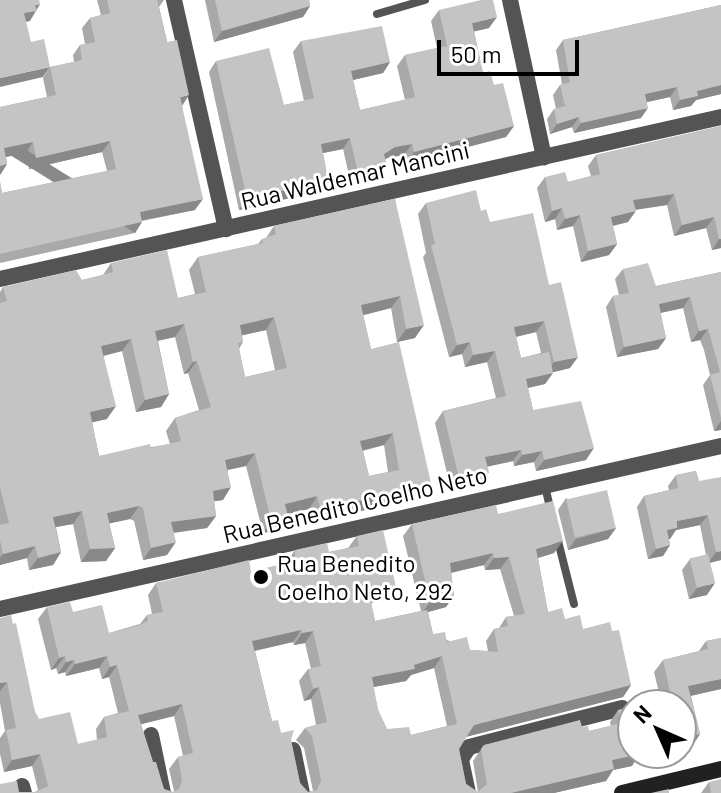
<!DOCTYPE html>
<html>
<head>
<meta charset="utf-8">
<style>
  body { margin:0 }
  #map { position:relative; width:721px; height:793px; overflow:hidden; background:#fff; font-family:Barlow,sans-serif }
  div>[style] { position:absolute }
  .lane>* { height:8px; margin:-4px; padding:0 4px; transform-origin:4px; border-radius:4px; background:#545454 }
  .street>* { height:16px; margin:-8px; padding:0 8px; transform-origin:8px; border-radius:8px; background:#545454 }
  .secondary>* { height:16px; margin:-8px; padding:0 8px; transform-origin:8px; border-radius:8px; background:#212121 }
  .wall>* { inset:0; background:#a9a9a9 }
  .shaded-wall>* { inset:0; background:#898989; transform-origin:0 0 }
  .building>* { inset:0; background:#c4c4c4; transform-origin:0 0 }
  .dots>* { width:22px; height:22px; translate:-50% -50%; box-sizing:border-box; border:4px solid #fff; border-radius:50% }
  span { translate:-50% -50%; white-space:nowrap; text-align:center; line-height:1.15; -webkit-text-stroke:6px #fff; paint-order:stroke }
  .street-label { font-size:24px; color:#000 }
  .poi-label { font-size:24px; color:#000 }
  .left { translate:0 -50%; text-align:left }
  .north { position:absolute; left:617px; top:689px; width:80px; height:80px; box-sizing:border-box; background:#fff; border:2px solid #999; border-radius:50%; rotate:315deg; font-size:22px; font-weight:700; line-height:32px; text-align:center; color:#000 }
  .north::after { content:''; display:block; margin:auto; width:28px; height:36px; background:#000; clip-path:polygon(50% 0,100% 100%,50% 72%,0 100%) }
  .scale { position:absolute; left:437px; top:40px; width:142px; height:36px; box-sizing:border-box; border:4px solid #000; border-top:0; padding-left:10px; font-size:24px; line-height:28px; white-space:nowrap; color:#000; -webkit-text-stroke:6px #fff; paint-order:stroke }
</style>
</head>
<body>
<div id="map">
  <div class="lane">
    <i style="left:377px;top:14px;width:50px;rotate:-16.3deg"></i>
    <i style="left:545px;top:486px;width:27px;rotate:77deg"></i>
    <i style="left:557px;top:537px;width:69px;rotate:75.8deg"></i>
  </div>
  <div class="street">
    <i style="left:174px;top:0;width:235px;rotate:77.2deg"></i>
    <i style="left:510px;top:0;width:161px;rotate:77.8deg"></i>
    <i style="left:0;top:279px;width:739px;rotate:-12.66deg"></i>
    <i style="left:0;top:609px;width:739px;rotate:-12.74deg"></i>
    <i style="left:151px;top:735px;width:59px;rotate:78.3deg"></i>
    <i style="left:293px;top:750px;width:44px;rotate:78.2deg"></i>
    <i style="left:22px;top:786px;width:7px;rotate:74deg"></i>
    <i style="left:468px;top:793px;width:35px;rotate:-102deg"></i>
    <i style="left:461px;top:759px;width:14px;rotate:-56deg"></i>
    <i style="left:469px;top:747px;width:158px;rotate:-14.3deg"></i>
  </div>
  <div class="secondary">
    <i style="left:622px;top:793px;width:102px;rotate:-13.6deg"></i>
  </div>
  <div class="wall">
    <i style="clip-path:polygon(97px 0,164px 0,159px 7px,182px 105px,195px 210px,142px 221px,135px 233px,0 263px,0 182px,2px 193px,107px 171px,102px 152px,29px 169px,26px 153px,6px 157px,7px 164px,0 175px,0 107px,47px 97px,43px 78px,50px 67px,74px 62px,73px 55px,80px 45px,85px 44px,82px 28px,90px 18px,101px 15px)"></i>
    <i style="clip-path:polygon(205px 0,309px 0,310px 6px,303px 17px,214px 42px)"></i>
    <i style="clip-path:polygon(721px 5px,721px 94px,696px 100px,691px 106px,673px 110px,670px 97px,647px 102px,641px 118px,574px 133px,572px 127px,550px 134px,547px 119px,554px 109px,556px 109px,553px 95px,560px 85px,562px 84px,556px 50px,563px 40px)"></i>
    <i style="clip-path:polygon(439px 10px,489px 28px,474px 31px,483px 73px,494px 85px,514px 126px,506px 137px,406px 163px,404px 155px,387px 158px,385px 160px,387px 167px,379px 178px,351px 184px,343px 149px,323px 153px,328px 180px,320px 191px,239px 210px,209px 72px,216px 61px,284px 105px,304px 101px,293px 52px,301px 41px,390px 62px,383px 73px,353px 80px,360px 110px,405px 100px,397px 66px,405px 55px,437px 48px,431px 21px)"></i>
    <i style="clip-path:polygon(721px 126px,721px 248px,712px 250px,706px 228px,674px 236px,667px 205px,635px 210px,628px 222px,613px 226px,617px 244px,609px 255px,581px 262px,573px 226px,557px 230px,555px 219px,545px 222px,537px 188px,545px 177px,568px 182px,591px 176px,588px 166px,596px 155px)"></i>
    <i style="clip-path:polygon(evenodd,395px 199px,415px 338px,397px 342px,391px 308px,363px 315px,371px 349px,422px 496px,312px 523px,309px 509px,287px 514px,288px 517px,279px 530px,263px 533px,246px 466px,228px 470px,223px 500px,214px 501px,216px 516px,207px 528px,174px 533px,167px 555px,143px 560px,134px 521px,130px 519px,109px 523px,115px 548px,106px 561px,81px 562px,73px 524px,56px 527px,61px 552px,53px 565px,29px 570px,27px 558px,0 565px,0 292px,3px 287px,82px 280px,103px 275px,111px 263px,178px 298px,195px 294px,189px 270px,198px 257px,258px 244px,262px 239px,266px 238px,274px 226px,395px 199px,266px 330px,275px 370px,245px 377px,239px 349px,243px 342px,242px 335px,266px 330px,395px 199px,175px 337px,184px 374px,188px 373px,199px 410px,175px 418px,166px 431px,170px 444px,99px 456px,92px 422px,107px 419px,104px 356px,122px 351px,136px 412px,161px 407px,169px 394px,158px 341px,175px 337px,395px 199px,384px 445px,388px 472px,369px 476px,363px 451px,384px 445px)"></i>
    <i style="clip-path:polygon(evenodd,426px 203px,481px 211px,490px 222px,549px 285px,570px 368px,553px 372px,545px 384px,528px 388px,533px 410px,586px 460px,536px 471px,534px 462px,514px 466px,513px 461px,488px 466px,481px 483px,451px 490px,435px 423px,443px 411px,496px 398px,487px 362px,465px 367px,462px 354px,449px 357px,423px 257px,426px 253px,418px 214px,426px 203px,536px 332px,541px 353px,521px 358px,516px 337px,536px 332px)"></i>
    <i style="clip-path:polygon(623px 269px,656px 286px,721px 272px,721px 430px,714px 431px,703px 385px,710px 375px,704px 350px,700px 340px,691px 342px,683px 308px,660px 313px,666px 338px,658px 349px,617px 357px,606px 307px,613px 296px,619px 295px,615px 279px)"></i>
    <i style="clip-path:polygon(696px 471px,721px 560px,710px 563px,707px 595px,689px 599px,682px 570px,690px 559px,706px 555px,700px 525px,676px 530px,669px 539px,670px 545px,663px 556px,648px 559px,637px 507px,644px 496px,669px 490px,668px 486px,676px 475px)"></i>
    <i style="clip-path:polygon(566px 498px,616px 528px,608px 539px,568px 550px,558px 510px)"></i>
    <i style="clip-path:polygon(evenodd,498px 514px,554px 553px,538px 558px,548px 612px,583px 629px,612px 631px,631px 685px,623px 697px,466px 737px,459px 749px,466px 784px,478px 792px,473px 761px,484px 745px,582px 727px,589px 731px,611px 726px,610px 722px,618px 710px,632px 766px,613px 770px,606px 781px,554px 793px,0 793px,35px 792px,38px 790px,32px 766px,4px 772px,0 754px,0 738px,5px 731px,0 703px,0 618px,35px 712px,39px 719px,78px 744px,97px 740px,96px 729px,104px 717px,118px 713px,109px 677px,102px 679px,99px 668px,66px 676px,65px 672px,58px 674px,56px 668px,51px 670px,38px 619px,47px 607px,73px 612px,109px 633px,140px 624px,147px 615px,152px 614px,148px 595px,156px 583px,251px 572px,286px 563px,295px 550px,329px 552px,348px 548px,357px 536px,388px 599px,371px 603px,375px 621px,421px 611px,403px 536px,412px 524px,498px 514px,484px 565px,485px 570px,500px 569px,514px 616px,506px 617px,499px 628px,494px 629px,486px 641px,488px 651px,470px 650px,433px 634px,428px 612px,446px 607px,454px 595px,451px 573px,484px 565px,498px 514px,293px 642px,294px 645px,305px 643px,311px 669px,308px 669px,299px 681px,304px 701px,311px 699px,316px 725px,305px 728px,296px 740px,304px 748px,313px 791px,308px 792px,300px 783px,291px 740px,281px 733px,272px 721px,255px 651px,293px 642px,498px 514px,434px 668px,447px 726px,411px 735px,387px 729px,378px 710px,373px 687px,406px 681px,411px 675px,434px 668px,498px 514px,174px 716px,183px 756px,178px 757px,169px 769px,174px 791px,173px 792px,164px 789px,153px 762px,141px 724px,174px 716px)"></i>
    <i style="clip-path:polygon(721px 638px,721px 689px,691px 696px,700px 734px,692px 746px,681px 749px,681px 705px,662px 705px,654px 672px,663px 660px,699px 651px,706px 641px)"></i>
    <i style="clip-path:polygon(709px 782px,721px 793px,701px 793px)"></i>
  </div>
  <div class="shaded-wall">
    <i style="clip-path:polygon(40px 4px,30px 21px,17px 24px,24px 13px,35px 5px)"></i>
    <i style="clip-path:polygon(310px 6px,303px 17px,214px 42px,222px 31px)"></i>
    <i style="clip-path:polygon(497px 17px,489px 28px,464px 34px,472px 23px)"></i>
    <i style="clip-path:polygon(390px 62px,383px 73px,344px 82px,351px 71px)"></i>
    <i style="clip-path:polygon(50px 67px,43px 77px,0 87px,0 78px)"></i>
    <i style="clip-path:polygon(721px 85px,721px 94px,696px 100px,691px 106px,673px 110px,680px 100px,697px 91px)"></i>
    <i style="clip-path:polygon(677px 87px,670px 97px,638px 104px,645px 94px)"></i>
    <i style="clip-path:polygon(189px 95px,182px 106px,180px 97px)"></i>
    <i style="clip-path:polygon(648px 108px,641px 118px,574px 133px,581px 123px)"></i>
    <i style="clip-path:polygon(579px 117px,572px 127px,550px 134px,557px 124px)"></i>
    <i style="clip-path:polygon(514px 126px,506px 137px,406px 163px,414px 152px)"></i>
    <i style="clip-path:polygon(350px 138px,343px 149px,313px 155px,321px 144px)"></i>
    <i style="clip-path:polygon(110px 141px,102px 152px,29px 169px,36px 158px)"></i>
    <i style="clip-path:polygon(33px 142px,26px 153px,0 158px,4px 148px)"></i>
    <i style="clip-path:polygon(412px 144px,404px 155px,387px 158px,376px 165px,384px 154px,395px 147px)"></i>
    <i style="clip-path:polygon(7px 164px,0 175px,0 166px)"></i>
    <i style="clip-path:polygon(387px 167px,379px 178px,351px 184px,358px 173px)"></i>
    <i style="clip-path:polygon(328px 180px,320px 191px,239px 210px,247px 199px)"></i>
    <i style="clip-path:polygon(674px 194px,667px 205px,626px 211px,633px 200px)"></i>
    <i style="clip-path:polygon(203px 199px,195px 210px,133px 222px,140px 212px)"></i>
    <i style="clip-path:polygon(562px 208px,555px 219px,545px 222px,552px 211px)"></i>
    <i style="clip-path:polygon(636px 211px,628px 222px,603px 228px,611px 217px)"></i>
    <i style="clip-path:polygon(580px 215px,573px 226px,557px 230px,565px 219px)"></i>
    <i style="clip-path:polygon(714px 217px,706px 228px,674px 236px,682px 225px)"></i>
    <i style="left:142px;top:222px;width:13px;height:146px;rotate:122deg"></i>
    <i style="clip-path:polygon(719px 239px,721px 239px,721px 248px,712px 250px)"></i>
    <i style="clip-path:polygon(617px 244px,609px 255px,581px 262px,588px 251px)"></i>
    <i style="clip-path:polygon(400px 296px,391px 308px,352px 318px,361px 305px)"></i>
    <i style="clip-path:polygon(690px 297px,683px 308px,651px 315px,659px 304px)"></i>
    <i style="clip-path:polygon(274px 317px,266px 330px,231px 338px,240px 325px)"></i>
    <i style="clip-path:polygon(544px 321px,536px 332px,506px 339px,514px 327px)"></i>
    <i style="clip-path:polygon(184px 324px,175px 337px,146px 343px,155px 331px)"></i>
    <i style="clip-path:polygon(424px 325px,415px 338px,397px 342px,406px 329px)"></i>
    <i style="clip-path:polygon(708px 329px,700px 340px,691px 342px,699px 331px)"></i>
    <i style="clip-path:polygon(666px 338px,658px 349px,617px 357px,624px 347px)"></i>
    <i style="clip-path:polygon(131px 339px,122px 351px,93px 358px,101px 346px)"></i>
    <i style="clip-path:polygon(470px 342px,462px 354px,449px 357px,457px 345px)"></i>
    <i style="clip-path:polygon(495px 351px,487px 362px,465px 367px,473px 355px)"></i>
    <i style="clip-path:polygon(578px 357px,570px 368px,546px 374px,554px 362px)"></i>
    <i style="clip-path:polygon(197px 361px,188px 373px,184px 374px,193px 362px)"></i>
    <i style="clip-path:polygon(553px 373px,545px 384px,518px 390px,526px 379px)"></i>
    <i style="clip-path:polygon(169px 394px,161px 407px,136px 412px,145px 400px)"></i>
    <i style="clip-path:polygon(116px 406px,107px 419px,81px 425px,90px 412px)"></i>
    <i style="clip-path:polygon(721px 421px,721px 430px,714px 431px)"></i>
    <i style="clip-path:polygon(393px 433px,384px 445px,351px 453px,360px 441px)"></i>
    <i style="clip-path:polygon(594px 448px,586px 460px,536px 471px,544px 460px)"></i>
    <i style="clip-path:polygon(521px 450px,513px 461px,477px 469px,485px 457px)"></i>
    <i style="clip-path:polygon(542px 451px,534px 462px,514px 466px,522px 455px)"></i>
    <i style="clip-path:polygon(255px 453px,246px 466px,216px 472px,225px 460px)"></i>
    <i style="clip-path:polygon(489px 472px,481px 483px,451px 490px,459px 479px)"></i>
    <i style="clip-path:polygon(431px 483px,422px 496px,312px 523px,321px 510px)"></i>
    <i style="clip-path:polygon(231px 487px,223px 500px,204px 503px,213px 491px)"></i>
    <i style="clip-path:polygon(317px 496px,309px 509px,276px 517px,285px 504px)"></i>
    <i style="clip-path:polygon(139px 506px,130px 519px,98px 526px,107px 513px)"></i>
    <i style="clip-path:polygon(82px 511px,73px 524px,44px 529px,53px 517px)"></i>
    <i style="clip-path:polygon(708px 515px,700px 525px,676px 530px,670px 539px,660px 541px,667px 530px,677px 521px)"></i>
    <i style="clip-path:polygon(216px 516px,207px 528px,162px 534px,171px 522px)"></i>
    <i style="clip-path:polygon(288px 517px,279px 530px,263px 533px,271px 521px)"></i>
    <i style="clip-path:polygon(616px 528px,608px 539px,568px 550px,576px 539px)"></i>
    <i style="clip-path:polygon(563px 541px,554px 553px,528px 561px,536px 549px)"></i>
    <i style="clip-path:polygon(176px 542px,167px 555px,143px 560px,151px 548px)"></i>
    <i style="clip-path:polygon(670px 545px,663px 556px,648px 559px,656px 549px)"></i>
    <i style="clip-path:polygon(35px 546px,27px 558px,0 565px,0 558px,3px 554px)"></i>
    <i style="clip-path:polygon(115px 548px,106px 561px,81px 562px,90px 549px)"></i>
    <i style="clip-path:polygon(721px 551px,721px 560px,708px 563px,716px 552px)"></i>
    <i style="clip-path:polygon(61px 552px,53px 565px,29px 570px,38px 558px)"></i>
    <i style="clip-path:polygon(493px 553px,484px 565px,441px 575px,450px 563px)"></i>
    <i style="clip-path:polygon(509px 557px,500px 569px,485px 570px,494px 558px)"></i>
    <i style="clip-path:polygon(715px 583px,707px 595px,689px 599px,697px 588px)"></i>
    <i style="clip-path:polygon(396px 587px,388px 599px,361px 605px,369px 593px)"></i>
    <i style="clip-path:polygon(454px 595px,446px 607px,421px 614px,430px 602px)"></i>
    <i style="clip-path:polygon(301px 630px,293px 642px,244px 653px,252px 641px)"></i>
    <i style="clip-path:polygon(313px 631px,305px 643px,294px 645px,302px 633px)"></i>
    <i style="clip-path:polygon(65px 656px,56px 668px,51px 670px,59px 658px)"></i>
    <i style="clip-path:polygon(107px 656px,99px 668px,66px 676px,75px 664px)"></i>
    <i style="clip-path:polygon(442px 656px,434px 668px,411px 675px,406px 681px,363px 689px,372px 677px)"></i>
    <i style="clip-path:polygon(74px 660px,65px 672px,58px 674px,66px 662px)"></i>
    <i style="clip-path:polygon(117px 665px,109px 677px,102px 679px,110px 667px)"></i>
    <i style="clip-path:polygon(721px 679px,721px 689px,680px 698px,688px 686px)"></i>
    <i style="clip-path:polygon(7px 682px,0 691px,0 683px)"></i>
    <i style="clip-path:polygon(631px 685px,623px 697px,465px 737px,474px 725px)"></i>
    <i style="clip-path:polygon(319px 687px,311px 699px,304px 701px,313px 689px)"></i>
    <i style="clip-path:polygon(182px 704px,174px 716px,130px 727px,138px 715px)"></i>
    <i style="clip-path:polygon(700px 734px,692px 746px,681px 749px,681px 739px)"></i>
    <i style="clip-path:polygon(40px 754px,32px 766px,4px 772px,12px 760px)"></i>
    <i style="clip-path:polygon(640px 754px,632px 766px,613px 770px,606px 781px,554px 793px,511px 793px,612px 760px)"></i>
  </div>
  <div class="building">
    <i style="clip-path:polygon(0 0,39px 0,40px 4px,35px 5px,37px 11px,24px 13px,31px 42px,44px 39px,50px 67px,0 78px)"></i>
    <i style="clip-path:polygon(107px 0,157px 0,167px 42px,177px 40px,189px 95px,180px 97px,203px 199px,140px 212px,142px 222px,0 254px,0 182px,2px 193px,116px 169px,110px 141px,36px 158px,33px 142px,4px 148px,7px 164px,0 166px,0 107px,56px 95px,50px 67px,82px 60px,80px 45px,95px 42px,90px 18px,110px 13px)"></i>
    <i style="clip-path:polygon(215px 0,309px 0,310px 6px,222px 31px)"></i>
    <i style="clip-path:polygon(481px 0,493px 0,497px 17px,472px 23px,483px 73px,490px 71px,494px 85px,503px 83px,514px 126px,414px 152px,412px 144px,395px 147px,384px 154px,387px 167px,358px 173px,350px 138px,321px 144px,328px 180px,247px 199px,216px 61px,269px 48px,284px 105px,314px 98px,301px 41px,382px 26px,390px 62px,351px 71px,360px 110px,415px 97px,405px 55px,447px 46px,439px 10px)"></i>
    <i style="clip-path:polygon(721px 5px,721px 85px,697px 91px,698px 96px,680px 100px,677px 87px,645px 94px,648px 108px,581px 123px,579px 117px,557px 124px,554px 109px,565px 106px,560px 85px,570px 82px,563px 40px)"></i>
    <i style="clip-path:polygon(721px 126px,721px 239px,719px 239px,714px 217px,682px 225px,674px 194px,633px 200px,636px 211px,611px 217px,617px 244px,588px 251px,580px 215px,565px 219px,562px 208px,552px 211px,545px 177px,565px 172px,568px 182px,600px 174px,596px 155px)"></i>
    <i style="clip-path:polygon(476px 190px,481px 211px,486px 209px,490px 222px,533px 213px,549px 285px,561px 282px,578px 357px,554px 362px,544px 321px,514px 327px,521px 358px,549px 352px,553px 373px,526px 379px,533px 410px,581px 401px,594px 448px,544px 460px,542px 451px,522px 455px,521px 450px,485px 457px,489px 472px,459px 479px,443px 411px,506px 396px,495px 351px,473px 355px,470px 342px,457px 345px,431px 245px,435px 244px,426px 203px)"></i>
    <i style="clip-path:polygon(evenodd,395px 199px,424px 325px,406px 329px,400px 296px,361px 305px,371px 349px,399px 342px,431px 483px,321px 510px,317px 496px,285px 504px,288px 517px,271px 521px,255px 453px,225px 460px,231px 487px,213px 491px,216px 516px,171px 522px,176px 542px,151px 548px,143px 508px,139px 506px,107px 513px,115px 548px,90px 549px,82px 511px,53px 517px,61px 552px,38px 558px,35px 546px,3px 554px,0 540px,0 525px,9px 523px,0 487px,0 303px,7px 301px,3px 287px,76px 270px,82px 280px,113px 272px,111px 263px,167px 250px,178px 298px,206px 292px,198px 257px,263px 243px,262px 239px,276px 234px,274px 226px,395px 199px,274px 317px,287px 368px,245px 377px,238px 343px,243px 342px,240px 325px,274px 317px,395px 199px,184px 324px,193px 362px,197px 361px,211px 407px,175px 418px,181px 441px,151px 448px,150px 444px,99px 456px,90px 412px,116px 406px,101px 346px,131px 339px,145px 400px,169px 394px,155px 331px,184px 324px,395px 199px,393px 433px,399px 470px,369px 476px,360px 441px,393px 433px)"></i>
    <i style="clip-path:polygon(648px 263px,656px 286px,721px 272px,721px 418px,710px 375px,720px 372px,711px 339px,708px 329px,699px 331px,690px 297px,659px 304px,666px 338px,624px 347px,613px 296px,629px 293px,623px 269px)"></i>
    <i style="clip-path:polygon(696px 471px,699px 481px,721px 477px,721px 551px,716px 552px,708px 515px,677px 521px,677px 528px,667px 530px,670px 545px,656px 549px,644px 496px,678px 488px,676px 475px)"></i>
    <i style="left:607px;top:490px;width:39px;height:42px;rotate:77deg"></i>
    <i style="clip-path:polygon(evenodd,553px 501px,563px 541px,536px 549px,548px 612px,562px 608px,565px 619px,580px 615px,583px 629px,610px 622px,612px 631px,619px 630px,631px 685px,474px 725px,459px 749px,466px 784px,478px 792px,487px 784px,481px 749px,484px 745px,580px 720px,582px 727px,588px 726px,589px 731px,621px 723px,618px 710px,633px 706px,633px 753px,640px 754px,612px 760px,614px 769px,511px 793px,0 793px,0 784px,17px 781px,19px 792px,35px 792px,48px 786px,40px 754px,12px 760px,6px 730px,16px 728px,7px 682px,0 683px,0 618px,11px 615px,13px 624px,16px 623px,35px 712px,39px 719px,70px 712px,78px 744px,107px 737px,104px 717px,129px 711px,117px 665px,110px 667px,107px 656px,75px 664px,74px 660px,66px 662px,65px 656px,59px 658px,47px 607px,70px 602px,73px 612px,102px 605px,109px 633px,137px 626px,148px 621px,147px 615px,163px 612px,156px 583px,249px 560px,251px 572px,295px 561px,295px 550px,327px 543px,329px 552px,359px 546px,357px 536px,383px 530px,396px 587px,369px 593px,375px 621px,427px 610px,433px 634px,445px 632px,447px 642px,467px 637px,470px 650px,498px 652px,494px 629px,508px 626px,506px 617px,525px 614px,509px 557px,494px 558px,493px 553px,450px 563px,454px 595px,430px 602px,412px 524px,496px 505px,498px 514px,553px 501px,301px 630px,302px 633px,313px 631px,321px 666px,308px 669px,313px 689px,319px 687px,327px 722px,305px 728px,312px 736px,321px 780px,317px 790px,308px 792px,300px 783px,291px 740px,294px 730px,281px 733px,278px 720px,272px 721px,252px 641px,301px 630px,553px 501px,442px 656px,457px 724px,411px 735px,409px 727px,387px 729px,378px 710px,372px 677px,415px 669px,414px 665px,442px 656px,553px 501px,182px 704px,193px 753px,178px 757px,182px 780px,179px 789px,173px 792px,164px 789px,156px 762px,153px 762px,138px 715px,182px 704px)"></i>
    <i style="left:708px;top:554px;width:30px;height:19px;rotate:76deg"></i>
    <i style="clip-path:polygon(721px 638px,721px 679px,688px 686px,700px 734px,681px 739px,681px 705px,673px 705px,663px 660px,708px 649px,706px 641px)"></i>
    <i style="clip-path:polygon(721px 779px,721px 793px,711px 793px,709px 782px)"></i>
    <i style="clip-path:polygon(669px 789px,669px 793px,651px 793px)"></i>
  </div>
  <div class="dots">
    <i style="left:261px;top:577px;background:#000"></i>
  </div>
  <div class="street-label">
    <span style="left:355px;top:175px;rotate:-13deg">Rua Waldemar Mancini</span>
    <span style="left:355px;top:504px;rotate:-13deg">Rua Benedito Coelho Neto</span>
  </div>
  <div class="poi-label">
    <span class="left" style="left:277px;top:577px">Rua Benedito<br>Coelho Neto, 292</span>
  </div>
  <div class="north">N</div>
  <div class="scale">50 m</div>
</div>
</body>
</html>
